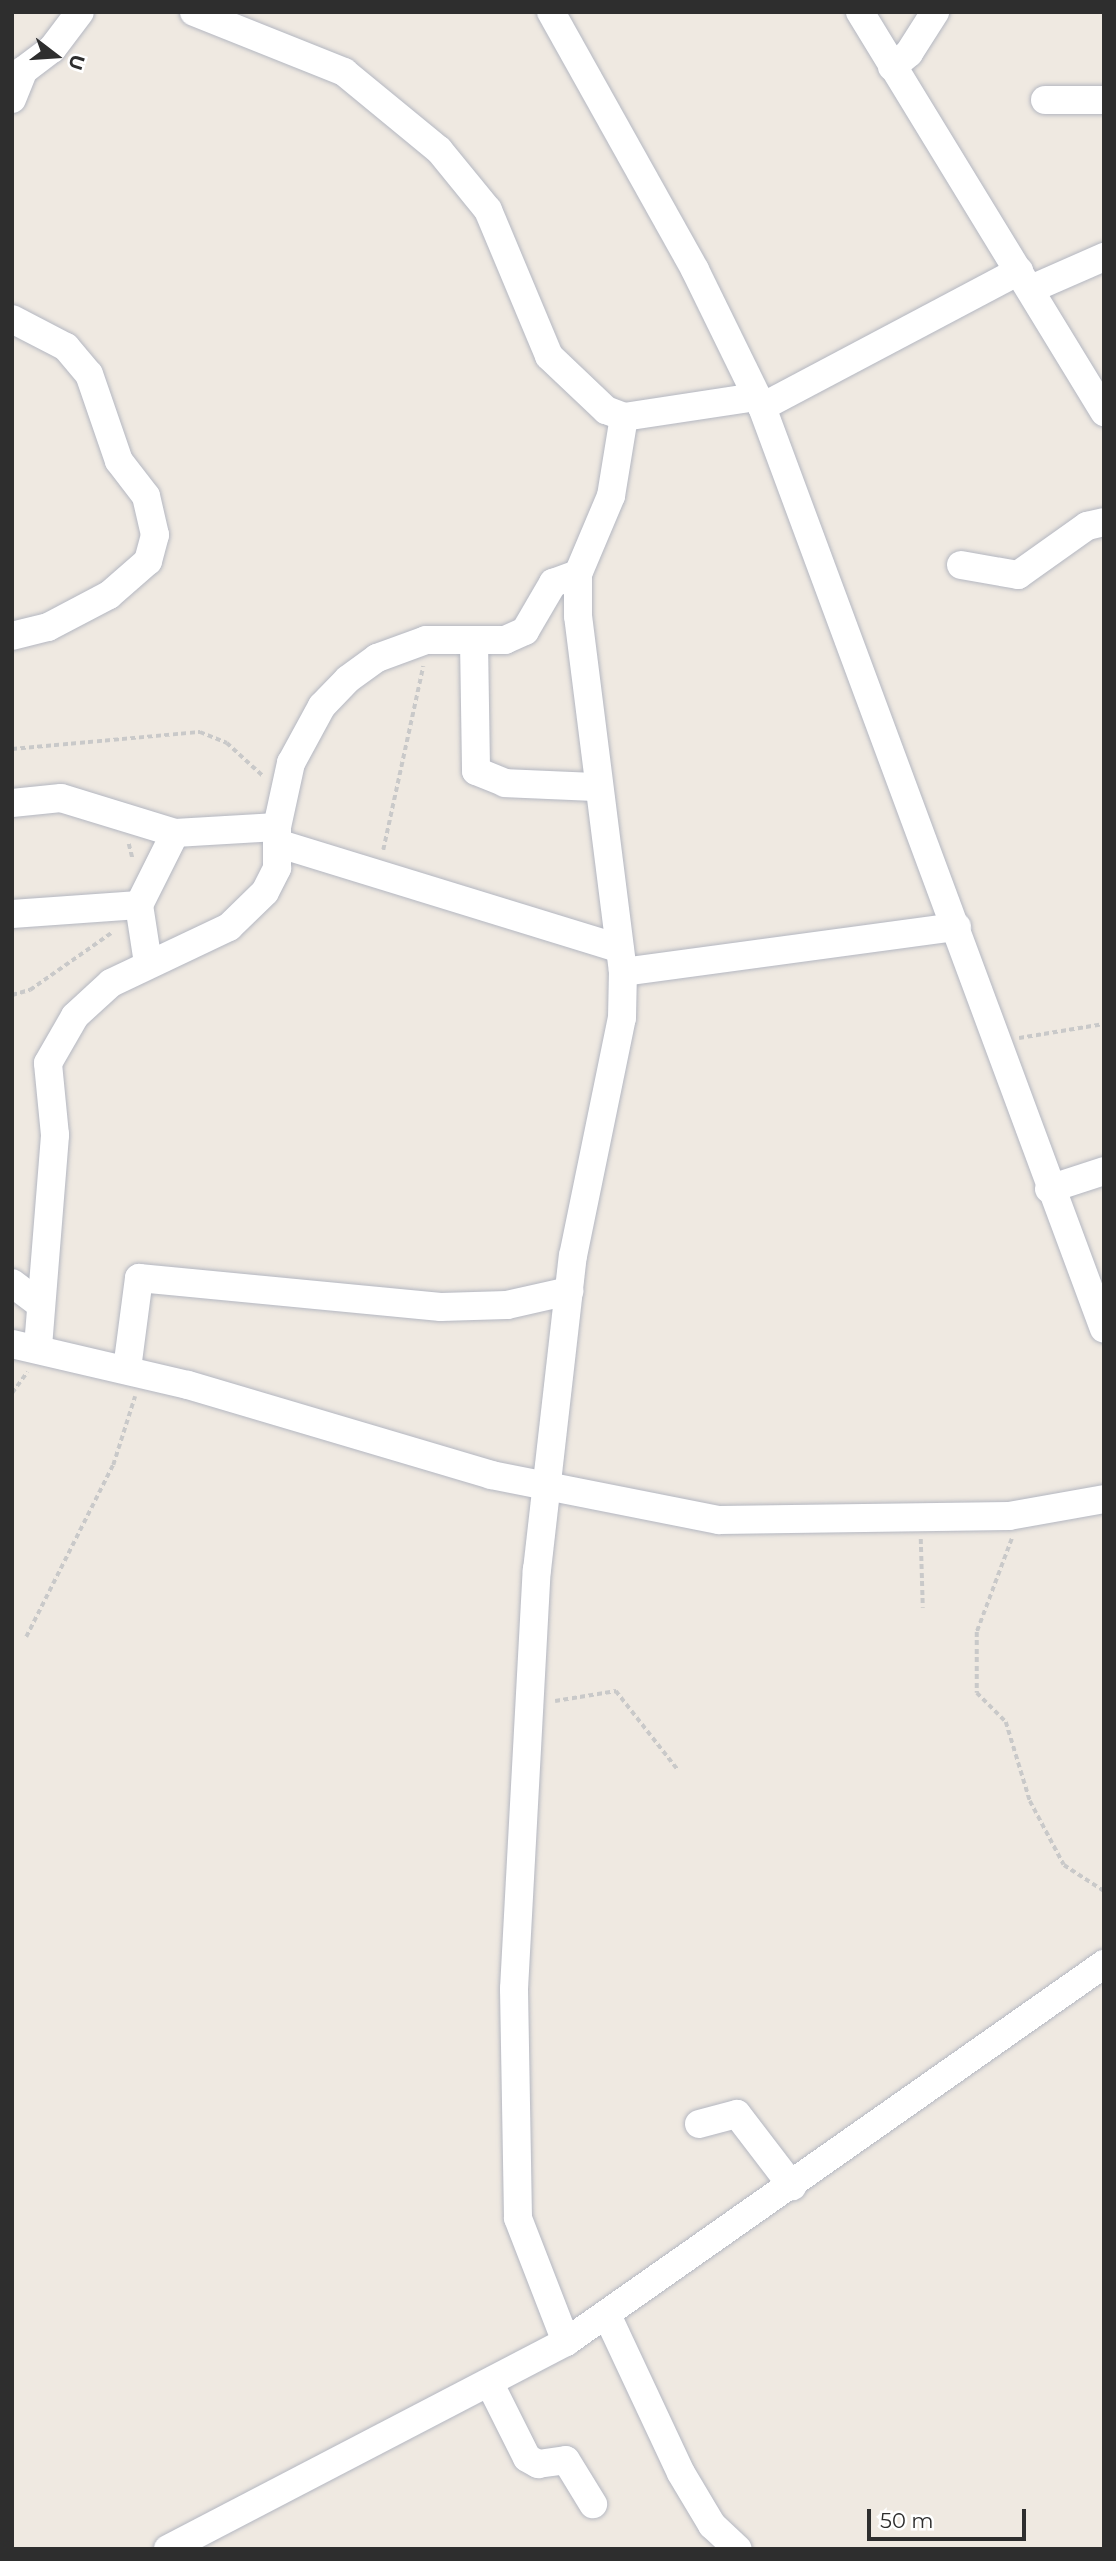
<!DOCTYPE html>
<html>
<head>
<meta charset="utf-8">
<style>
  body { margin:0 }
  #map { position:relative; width:1116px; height:2561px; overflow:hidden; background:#efe9e1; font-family:Montserrat,sans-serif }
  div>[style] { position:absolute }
  .path>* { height:3.5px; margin-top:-1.75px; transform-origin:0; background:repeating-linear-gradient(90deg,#c9c9c9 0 5px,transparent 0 8.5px) }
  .roads { filter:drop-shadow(0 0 2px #b4b7c1) drop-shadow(0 0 2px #b4b7c1) }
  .minor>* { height:28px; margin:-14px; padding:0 14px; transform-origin:14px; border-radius:14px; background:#fff }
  span { translate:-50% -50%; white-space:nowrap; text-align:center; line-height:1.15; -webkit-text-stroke:5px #fff; paint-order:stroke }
  .frame { position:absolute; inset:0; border:14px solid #2e2e2e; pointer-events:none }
  .north { position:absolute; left:21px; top:21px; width:70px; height:70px; -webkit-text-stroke:5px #fff; paint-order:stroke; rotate:107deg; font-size:19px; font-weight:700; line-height:28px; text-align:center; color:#2e2e2e }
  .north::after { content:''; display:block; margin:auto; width:24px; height:32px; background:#2e2e2e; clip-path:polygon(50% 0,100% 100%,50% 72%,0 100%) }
  .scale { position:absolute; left:867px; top:2509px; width:159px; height:32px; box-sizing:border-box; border:4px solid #2e2e2e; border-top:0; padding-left:9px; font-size:21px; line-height:24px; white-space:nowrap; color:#2e2e2e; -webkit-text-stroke:5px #fff; paint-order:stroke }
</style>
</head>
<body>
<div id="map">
  <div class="path">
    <i style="left:12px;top:749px;width:189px;rotate:-5.2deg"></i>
    <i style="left:200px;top:732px;width:29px;rotate:22deg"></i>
    <i style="left:227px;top:743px;width:49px;rotate:42.5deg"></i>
    <i style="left:129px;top:844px;width:16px;rotate:76deg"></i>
    <i style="left:383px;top:850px;width:188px;rotate:-77.7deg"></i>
    <i style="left:12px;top:995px;width:19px;rotate:-16deg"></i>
    <i style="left:30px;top:990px;width:99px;rotate:-35.1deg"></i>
    <i style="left:1019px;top:1038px;width:86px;rotate:-9.4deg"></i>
    <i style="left:12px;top:1393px;width:26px;rotate:-54deg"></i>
    <i style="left:921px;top:1539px;width:69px;rotate:88.3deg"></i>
    <i style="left:1012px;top:1539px;width:99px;rotate:110.6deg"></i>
    <i style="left:977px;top:1632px;width:61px;rotate:90deg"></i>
    <i style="left:977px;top:1693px;width:41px;rotate:45deg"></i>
    <i style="left:1006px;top:1722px;width:83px;rotate:73.1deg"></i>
    <i style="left:1030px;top:1801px;width:72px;rotate:62deg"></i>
    <i style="left:1064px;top:1865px;width:48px;rotate:33deg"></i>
    <i style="left:26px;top:1637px;width:193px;rotate:-63.2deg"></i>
    <i style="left:113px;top:1465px;width:72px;rotate:-72.3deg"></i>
    <i style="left:555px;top:1701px;width:62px;rotate:-9.3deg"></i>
    <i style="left:616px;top:1691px;width:100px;rotate:51.9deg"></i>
  </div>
  <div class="roads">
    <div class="minor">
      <i style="left:194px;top:12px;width:162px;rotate:21.8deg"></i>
      <i style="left:344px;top:72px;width:123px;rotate:39.4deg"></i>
      <i style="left:439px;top:150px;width:77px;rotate:50.8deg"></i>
      <i style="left:488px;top:210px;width:158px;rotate:67.3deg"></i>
      <i style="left:549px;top:356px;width:79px;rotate:43.5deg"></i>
      <i style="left:606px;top:410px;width:19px;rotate:21deg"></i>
      <i style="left:624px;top:417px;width:134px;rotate:-8.6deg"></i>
      <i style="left:551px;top:12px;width:295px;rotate:60.8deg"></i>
      <i style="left:695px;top:270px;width:153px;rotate:63.9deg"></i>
      <i style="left:762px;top:407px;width:983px;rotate:69.65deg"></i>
      <i style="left:860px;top:12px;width:469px;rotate:58.6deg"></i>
      <i style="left:892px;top:67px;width:22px;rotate:-39deg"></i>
      <i style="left:909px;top:53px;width:49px;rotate:-57.6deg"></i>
      <i style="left:12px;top:99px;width:31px;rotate:-68deg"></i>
      <i style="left:24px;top:70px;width:35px;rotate:-37deg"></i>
      <i style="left:52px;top:49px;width:46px;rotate:-52.9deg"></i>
      <i style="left:1045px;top:100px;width:59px"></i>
      <i style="left:1031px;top:289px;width:80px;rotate:-23.7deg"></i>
      <i style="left:12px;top:319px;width:61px;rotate:27.4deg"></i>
      <i style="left:66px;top:347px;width:35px;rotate:50deg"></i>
      <i style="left:89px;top:374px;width:92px;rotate:71deg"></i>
      <i style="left:119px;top:461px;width:44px;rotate:52.4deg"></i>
      <i style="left:146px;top:496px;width:40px;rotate:77deg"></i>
      <i style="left:155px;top:535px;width:27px;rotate:105deg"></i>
      <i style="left:148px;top:561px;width:52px;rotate:138.9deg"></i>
      <i style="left:109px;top:595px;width:69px;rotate:152.3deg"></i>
      <i style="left:48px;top:627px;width:37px;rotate:166deg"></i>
      <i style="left:762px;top:407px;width:291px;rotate:-27.9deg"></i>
      <i style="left:961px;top:565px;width:58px;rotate:10deg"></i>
      <i style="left:1018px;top:575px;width:85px;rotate:-35.4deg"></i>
      <i style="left:1087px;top:526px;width:17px;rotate:-13deg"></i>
      <i style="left:474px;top:641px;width:130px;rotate:89.1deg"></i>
      <i style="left:476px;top:771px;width:31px;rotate:22deg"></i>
      <i style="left:505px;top:783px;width:93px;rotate:2.5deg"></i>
      <i style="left:12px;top:803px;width:49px;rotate:-5.8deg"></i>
      <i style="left:61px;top:798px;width:119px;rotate:17.1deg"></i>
      <i style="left:175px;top:833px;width:102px;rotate:-3.4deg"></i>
      <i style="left:280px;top:844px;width:355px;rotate:17.1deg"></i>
      <i style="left:12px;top:914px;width:127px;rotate:-4.1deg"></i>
      <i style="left:148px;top:963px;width:59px;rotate:-98.8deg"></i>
      <i style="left:139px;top:905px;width:80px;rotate:-63.4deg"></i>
      <i style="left:623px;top:972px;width:337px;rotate:-7.7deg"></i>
      <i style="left:1049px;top:1189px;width:58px;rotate:-18.1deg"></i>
      <i style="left:12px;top:1283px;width:35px;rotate:37deg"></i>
      <i style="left:12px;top:1344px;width:181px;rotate:13.1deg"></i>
      <i style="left:188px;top:1385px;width:316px;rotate:16.5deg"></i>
      <i style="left:491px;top:1475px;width:232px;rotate:11.2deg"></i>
      <i style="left:719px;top:1520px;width:290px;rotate:-0.8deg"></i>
      <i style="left:1009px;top:1516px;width:97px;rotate:-10.1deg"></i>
      <i style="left:38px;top:1347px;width:213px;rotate:-85.4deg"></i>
      <i style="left:55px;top:1135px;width:72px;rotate:-95.6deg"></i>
      <i style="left:48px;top:1063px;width:54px;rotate:-60.1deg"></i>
      <i style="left:75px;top:1016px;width:49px;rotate:-42.5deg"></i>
      <i style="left:111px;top:983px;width:131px;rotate:-25.4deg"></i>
      <i style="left:229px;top:927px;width:50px;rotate:-44.2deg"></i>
      <i style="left:265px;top:892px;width:27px;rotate:-63deg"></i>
      <i style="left:277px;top:868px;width:41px;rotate:-90deg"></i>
      <i style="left:277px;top:827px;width:66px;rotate:-77.7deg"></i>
      <i style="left:291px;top:763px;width:65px;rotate:-61.5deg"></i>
      <i style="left:322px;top:706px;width:37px;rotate:-46deg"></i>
      <i style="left:348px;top:679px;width:36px;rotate:-36deg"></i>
      <i style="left:377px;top:658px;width:52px;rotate:-20.2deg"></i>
      <i style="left:426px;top:640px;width:79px"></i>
      <i style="left:505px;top:640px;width:22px;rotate:-24deg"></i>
      <i style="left:525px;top:631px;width:56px;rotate:-59.7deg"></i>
      <i style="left:553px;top:583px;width:27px;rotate:-20deg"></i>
      <i style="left:127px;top:1369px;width:92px;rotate:-82.5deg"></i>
      <i style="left:139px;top:1278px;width:303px;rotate:5.5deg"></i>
      <i style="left:441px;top:1307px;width:66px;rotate:-1.7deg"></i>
      <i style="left:507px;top:1305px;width:64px;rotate:-12.7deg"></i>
      <i style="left:699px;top:2124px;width:39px;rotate:-15deg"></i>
      <i style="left:737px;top:2114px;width:91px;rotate:52.6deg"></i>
      <i style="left:607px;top:2315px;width:174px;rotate:64.9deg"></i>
      <i style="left:681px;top:2473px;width:61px;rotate:59.2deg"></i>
      <i style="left:712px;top:2525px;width:35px;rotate:43deg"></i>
      <i style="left:566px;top:2342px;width:133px;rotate:-111.2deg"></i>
      <i style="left:518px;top:2218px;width:229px;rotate:-91deg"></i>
      <i style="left:514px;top:1989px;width:420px;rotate:-86.9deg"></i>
      <i style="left:537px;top:1570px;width:316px;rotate:-83.5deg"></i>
      <i style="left:573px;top:1256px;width:243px;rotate:-78.4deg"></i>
      <i style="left:622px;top:1018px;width:46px;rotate:-88.8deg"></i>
      <i style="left:623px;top:972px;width:359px;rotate:-97.2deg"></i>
      <i style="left:578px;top:616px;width:42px;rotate:-90deg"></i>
      <i style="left:578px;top:574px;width:85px;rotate:-67.1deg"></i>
      <i style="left:611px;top:496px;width:80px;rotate:-80.7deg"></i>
      <i style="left:491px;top:2386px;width:80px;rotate:63.4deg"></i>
      <i style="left:527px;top:2458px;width:13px;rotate:29deg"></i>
      <i style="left:538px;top:2464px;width:28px;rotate:-8deg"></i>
      <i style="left:566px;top:2460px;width:52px;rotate:58.5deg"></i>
      <i style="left:168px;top:2549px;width:449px;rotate:-27.5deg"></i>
      <i style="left:566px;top:2342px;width:658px;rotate:-35.09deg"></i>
    </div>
  </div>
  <div class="frame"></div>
  <div class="north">U</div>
  <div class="scale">50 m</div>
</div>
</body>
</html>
